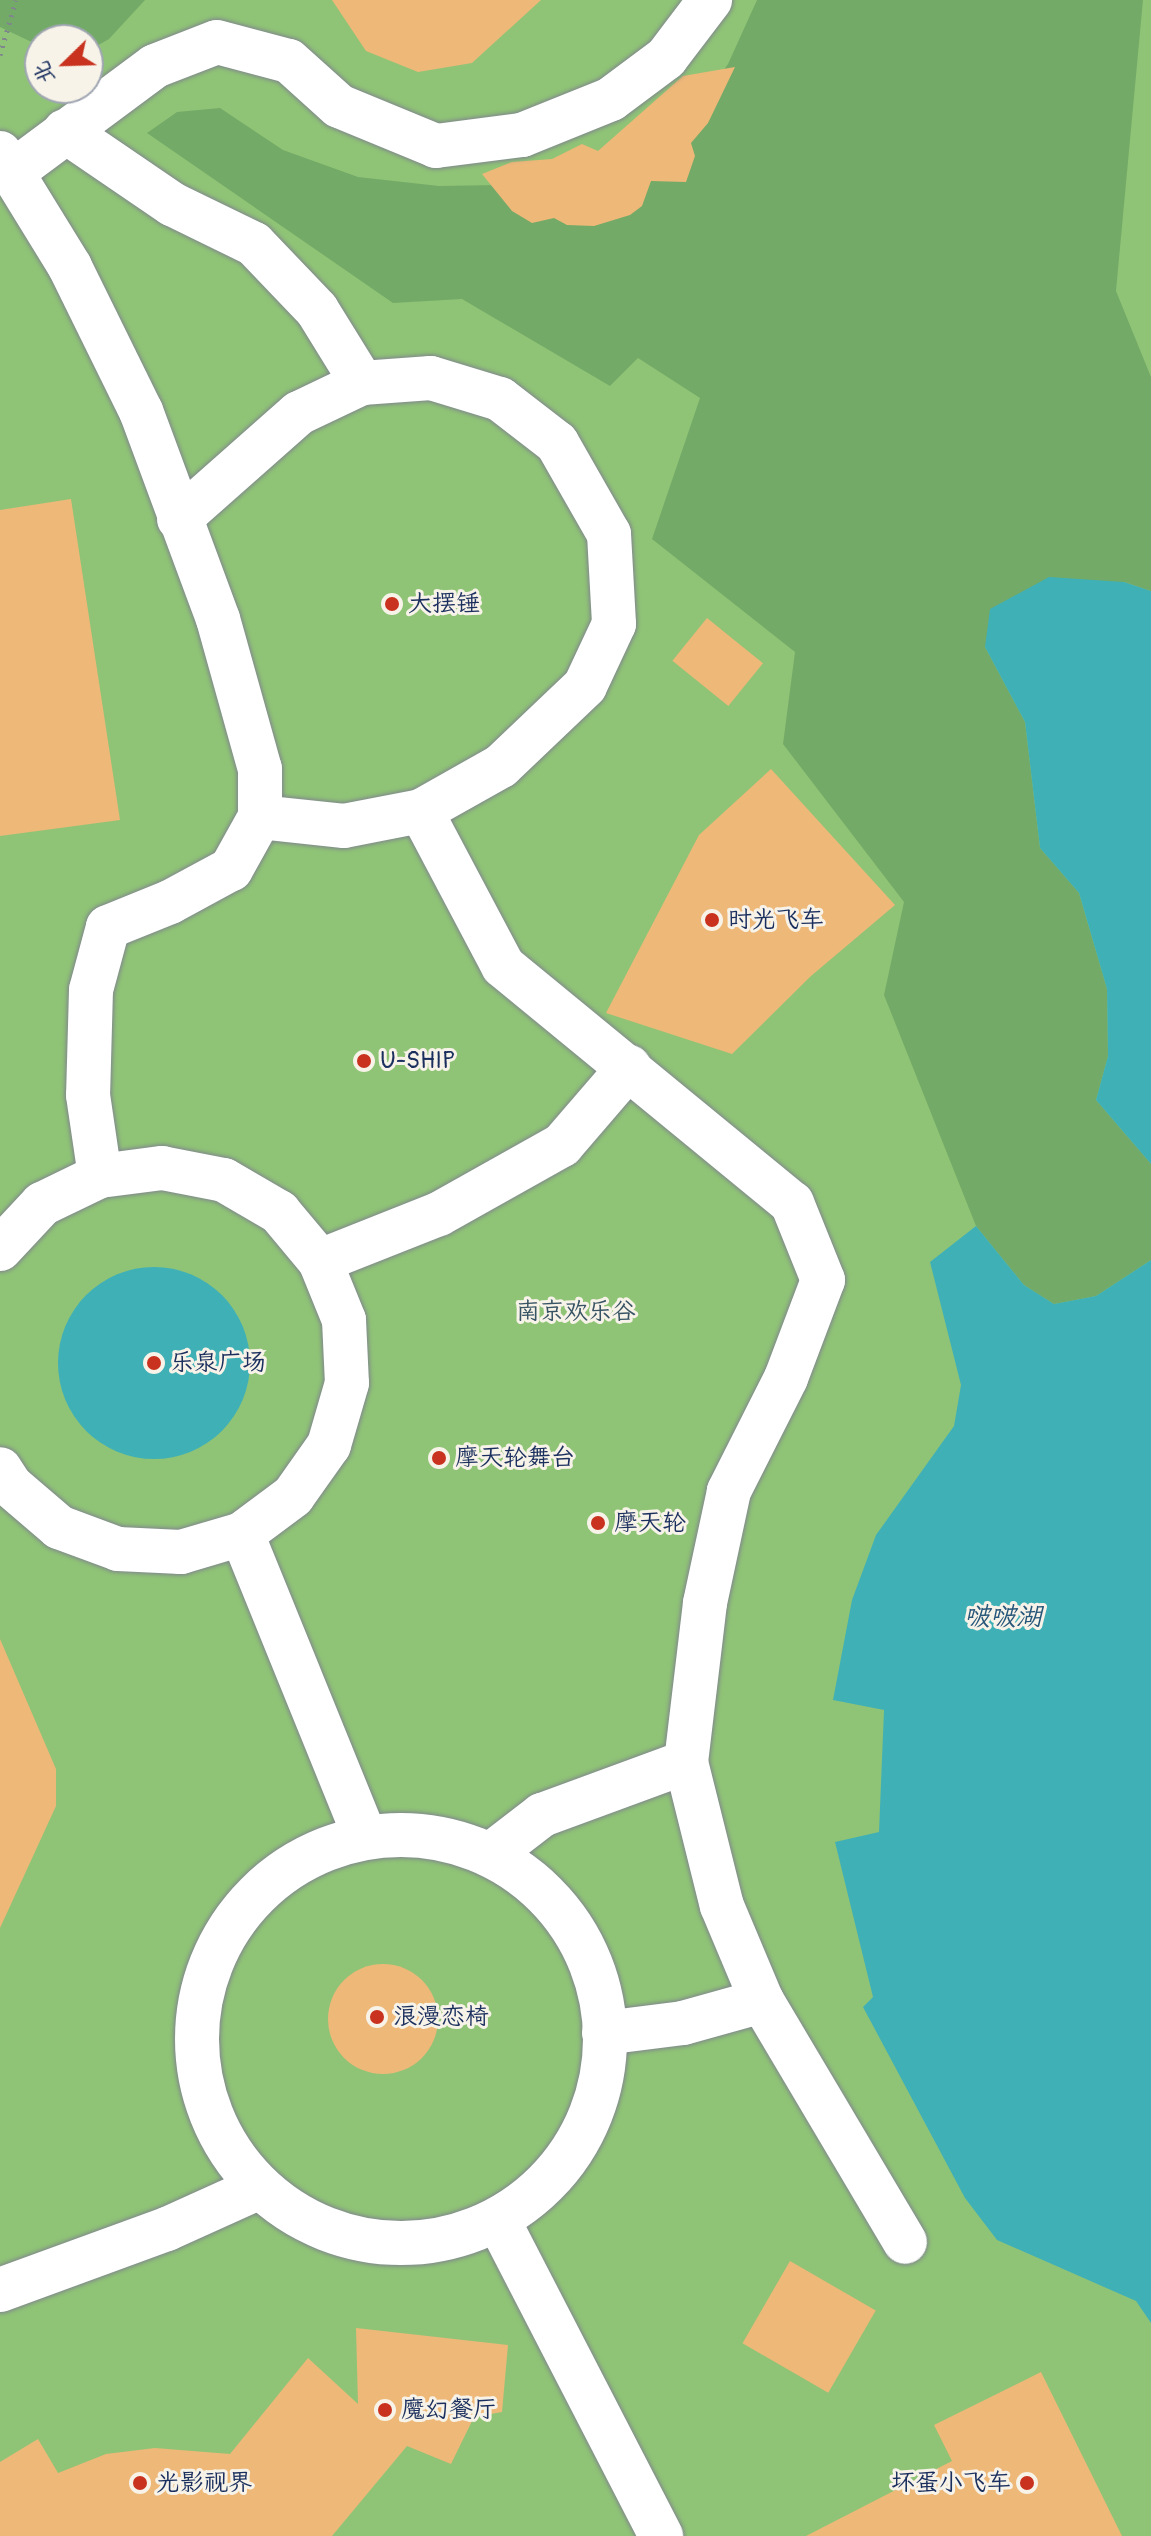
<!DOCTYPE html>
<html>
<head>
<meta charset="utf-8">
<style>
  body { margin:0 }
  #map { position:relative; width:1151px; height:2536px; overflow:hidden; background:#e5dfba; font-family:Pangolin,"LXGW WenKai TC",sans-serif }
  div>[style] { position:absolute }
  .green>* { inset:0; background:#8fc476 }
  .forest>* { inset:0; background:#73aa67 }
  .water>* { inset:0; background:#40b0b7 }
  .round { border-radius:50% }
  .building>* { inset:0; background:#eeb879; transform-origin:0 0 }
  .path>* { height:5px; margin-top:-2.5px; transform-origin:0; background:repeating-linear-gradient(90deg,#80878c 0 2px,transparent 0 8px) }
  .roads { filter:drop-shadow(0 0 2px #80878c) drop-shadow(0 0 2px #80878c) }
  .street>* { height:44px; margin:-22px; padding:0 22px; transform-origin:22px; border-radius:22px; background:#fff }
  .street>.ring { margin:-22px; padding:0; box-sizing:content-box; background:none; border:44px solid #fff; border-radius:50% }
  .dots>* { width:22px; height:22px; translate:-50% -50%; box-sizing:border-box; border:4px solid #f7f3e8; border-radius:50% }
  span { translate:-50% -50%; white-space:nowrap; text-align:center; line-height:1.15; -webkit-text-stroke:6px #f7f3e8; paint-order:stroke }
  .poi-label { font-size:24px; color:#1b2f5e }
  .left { translate:0 -50%; text-align:left }
  .right { translate:-100% -50%; text-align:right }
  .park-label { font-size:24px; color:#385464 }
  .water-label { font-size:26px; color:#265679; font-style:italic }
  .north { position:absolute; left:24px; top:24px; width:80px; height:80px; box-sizing:border-box; background:#f7f3e8; border:2px solid #9fa5b1; border-radius:50%; rotate:247deg; font-size:22px; font-weight:700; line-height:32px; text-align:center; color:#1b2f5e }
  .north::after { content:''; display:block; margin:auto; width:28px; height:36px; background:#c8321e; clip-path:polygon(50% 0,100% 100%,50% 72%,0 100%) }
</style>
</head>
<body>
<div id="map">
  <div class="green">
    <i style="clip-path:polygon(evenodd,0 0,1151px 0,1151px 2536px,0 2536px,0 0,40px 40px,88px 40px,88px 88px,40px 88px,40px 40px)"></i>
  </div>
  <div class="forest">
    <i style="clip-path:polygon(0 0,145px 0,109px 39px,88px 51px,88px 40px,40px 40px,40px 46px,0 27px)"></i>
    <i style="clip-path:polygon(757px 0,1143px 0,1116px 291px,1151px 377px,1151px 591px,1124px 582px,985px 647px,1025px 722px,1040px 848px,1079px 893px,1107px 989px,1108px 1056px,1096px 1100px,1151px 1164px,1151px 1260px,1096px 1296px,1054px 1304px,1024px 1285px,976px 1226px,884px 995px,904px 902px,783px 744px,795px 652px,652px 539px,700px 398px,638px 358px,610px 386px,462px 299px,393px 303px,147px 133px,177px 112px,220px 108px,283px 150px,358px 177px,439px 186px,499px 185px,675px 139px,728px 64px)"></i>
  </div>
  <div class="water">
    <i style="clip-path:polygon(1049px 577px,1124px 582px,1151px 591px,1151px 1164px,1096px 1100px,1108px 1056px,1107px 989px,1079px 893px,1040px 848px,1025px 722px,985px 647px,990px 609px)"></i>
    <i style="clip-path:polygon(976px 1226px,1024px 1285px,1054px 1304px,1096px 1296px,1151px 1260px,1151px 2323px,1136px 2301px,997px 2240px,965px 2198px,863px 2007px,873px 1997px,835px 1842px,879px 1832px,884px 1710px,833px 1700px,852px 1600px,876px 1535px,954px 1426px,961px 1385px,930px 1262px)"></i>
    <i class="round" style="left:58px;top:1267px;width:192px;height:192px"></i>
  </div>
  <div class="building">
    <i style="clip-path:polygon(332px 0,541px 0,472px 63px,418px 72px,366px 51px)"></i>
    <i style="clip-path:polygon(735px 67px,708px 123px,691px 143px,695px 156px,686px 182px,651px 181px,642px 206px,630px 215px,594px 226px,567px 225px,554px 218px,532px 223px,512px 211px,482px 174px,512px 162px,552px 159px,582px 144px,598px 151px,683px 76px)"></i>
    <i style="clip-path:polygon(71px 499px,120px 820px,0 836px,0 510px)"></i>
    <i style="left:707px;top:618px;width:72px;height:55px;rotate:39deg"></i>
    <i style="clip-path:polygon(771px 769px,895px 905px,811px 976px,732px 1054px,606px 1013px,699px 835px)"></i>
    <i style="clip-path:polygon(0 1639px,56px 1769px,56px 1806px,0 1928px)"></i>
    <i class="round" style="left:328px;top:1964px;width:110px;height:110px"></i>
    <i style="left:790px;top:2261px;width:99px;height:95px;rotate:30deg"></i>
    <i style="clip-path:polygon(356px 2328px,508px 2345px,502px 2412px,474px 2417px,451px 2464px,407px 2446px,332px 2536px,0 2536px,0 2462px,38px 2439px,58px 2473px,106px 2454px,155px 2448px,230px 2454px,308px 2358px,358px 2404px)"></i>
    <i style="clip-path:polygon(1041px 2372px,1122px 2536px,806px 2536px,952px 2461px,934px 2425px)"></i>
  </div>
  <div class="path">
    <i style="left:0;top:55px;width:57px;rotate:-73.8deg"></i>
  </div>
  <div class="roads">
    <div class="street">
      <i style="left:65px;top:131px;width:130px;rotate:34.3deg"></i>
      <i style="left:172px;top:204px;width:91px;rotate:26deg"></i>
      <i style="left:254px;top:244px;width:91px;rotate:46.3deg"></i>
      <i style="left:317px;top:310px;width:86px;rotate:58.3deg"></i>
      <i style="left:0;top:153px;width:134px;rotate:58.4deg"></i>
      <i style="left:70px;top:267px;width:161px;rotate:63.8deg"></i>
      <i style="left:141px;top:411px;width:222px;rotate:69.7deg"></i>
      <i style="left:218px;top:619px;width:156px;rotate:74.4deg"></i>
      <i style="left:260px;top:769px;width:48px;rotate:90deg"></i>
      <i style="left:260px;top:817px;width:60px;rotate:119.1deg"></i>
      <i style="left:231px;top:869px;width:69px;rotate:151.6deg"></i>
      <i style="left:170px;top:902px;width:67px;rotate:158deg"></i>
      <i style="left:108px;top:927px;width:65px;rotate:105.1deg"></i>
      <i style="left:91px;top:990px;width:105px;rotate:91.6deg"></i>
      <i style="left:88px;top:1095px;width:82px;rotate:81.6deg"></i>
      <i style="left:15px;top:170px;width:174px;rotate:-36.6deg"></i>
      <i style="left:155px;top:66px;width:66px;rotate:-21.2deg"></i>
      <i style="left:217px;top:42px;width:74px;rotate:14.8deg"></i>
      <i style="left:289px;top:61px;width:67px;rotate:42deg"></i>
      <i style="left:339px;top:106px;width:105px;rotate:22.4deg"></i>
      <i style="left:436px;top:146px;width:87px;rotate:-7.3deg"></i>
      <i style="left:522px;top:135px;width:96px;rotate:-22deg"></i>
      <i style="left:611px;top:99px;width:69px;rotate:-36.7deg"></i>
      <i style="left:666px;top:58px;width:73px;rotate:-52.8deg"></i>
      <i style="left:179px;top:519px;width:160px;rotate:-41.5deg"></i>
      <i style="left:299px;top:413px;width:70px;rotate:-25.5deg"></i>
      <i style="left:362px;top:383px;width:69px;rotate:-4.1deg"></i>
      <i style="left:431px;top:378px;width:72px;rotate:16.9deg"></i>
      <i style="left:500px;top:399px;width:72px;rotate:37.7deg"></i>
      <i style="left:557px;top:443px;width:105px;rotate:60.3deg"></i>
      <i style="left:609px;top:534px;width:90px;rotate:86.8deg"></i>
      <i style="left:614px;top:624px;width:68px;rotate:115.1deg"></i>
      <i style="left:585px;top:686px;width:116px;rotate:136.4deg"></i>
      <i style="left:501px;top:766px;width:92px;rotate:150.6deg"></i>
      <i style="left:421px;top:811px;width:78px;rotate:169deg"></i>
      <i style="left:344px;top:826px;width:84px;rotate:-173.9deg"></i>
      <i style="left:421px;top:811px;width:175px;rotate:62.1deg"></i>
      <i style="left:503px;top:966px;width:374px;rotate:39.4deg"></i>
      <i style="left:792px;top:1203px;width:83px;rotate:68.1deg"></i>
      <i style="left:823px;top:1280px;width:105px;rotate:110.7deg"></i>
      <i style="left:786px;top:1378px;width:127px;rotate:116.8deg"></i>
      <i style="left:729px;top:1491px;width:115px;rotate:102.1deg"></i>
      <i style="left:705px;top:1603px;width:160px;rotate:96.8deg"></i>
      <i style="left:686px;top:1762px;width:148px;rotate:76deg"></i>
      <i style="left:722px;top:1906px;width:103px;rotate:67.2deg"></i>
      <i style="left:762px;top:2001px;width:280px;rotate:59.3deg"></i>
      <i style="left:0;top:1249px;width:62px;rotate:-47deg"></i>
      <i style="left:42px;top:1204px;width:64px;rotate:-25.8deg"></i>
      <i style="left:100px;top:1176px;width:63px;rotate:-7.4deg"></i>
      <i style="left:162px;top:1168px;width:63px;rotate:11deg"></i>
      <i style="left:224px;top:1180px;width:64px;rotate:30.2deg"></i>
      <i style="left:279px;top:1212px;width:64px;rotate:50.1deg"></i>
      <i style="left:320px;top:1261px;width:64px;rotate:67.9deg"></i>
      <i style="left:344px;top:1320px;width:63px;rotate:87.3deg"></i>
      <i style="left:347px;top:1383px;width:65px;rotate:106.2deg"></i>
      <i style="left:329px;top:1445px;width:62px;rotate:125.2deg"></i>
      <i style="left:293px;top:1496px;width:64px;rotate:143.3deg"></i>
      <i style="left:242px;top:1534px;width:64px;rotate:163.6deg"></i>
      <i style="left:181px;top:1552px;width:63px;rotate:-177.3deg"></i>
      <i style="left:118px;top:1549px;width:63px;rotate:-159.6deg"></i>
      <i style="left:59px;top:1527px;width:63px;rotate:-139.5deg"></i>
      <i style="left:11px;top:1486px;width:20px;rotate:-123deg"></i>
      <i style="left:320px;top:1261px;width:128px;rotate:-21.6deg"></i>
      <i style="left:439px;top:1214px;width:141px;rotate:-29.3deg"></i>
      <i style="left:562px;top:1145px;width:103px;rotate:-49.3deg"></i>
      <i style="left:242px;top:1534px;width:327px;rotate:67.9deg"></i>
      <i class="ring" style="left:197px;top:1835px;width:364px;height:364px"></i>
      <i style="left:490px;top:1855px;width:66px;rotate:-37.6deg"></i>
      <i style="left:542px;top:1815px;width:153px;rotate:-20.2deg"></i>
      <i style="left:604px;top:2033px;width:80px;rotate:-7.2deg"></i>
      <i style="left:683px;top:2023px;width:82px;rotate:-15.6deg"></i>
      <i style="left:498px;top:2220px;width:356px;rotate:62.7deg"></i>
      <i style="left:0;top:2290px;width:178px;rotate:-20.1deg"></i>
      <i style="left:167px;top:2229px;width:102px;rotate:-24.3deg"></i>
    </div>
  </div>
  <div class="dots">
    <i style="left:392px;top:604px;background:#c8321e"></i>
    <i style="left:712px;top:920px;background:#c8321e"></i>
    <i style="left:364px;top:1061px;background:#c8321e"></i>
    <i style="left:154px;top:1363px;background:#c8321e"></i>
    <i style="left:439px;top:1458px;background:#c8321e"></i>
    <i style="left:598px;top:1523px;background:#c8321e"></i>
    <i style="left:377px;top:2017px;background:#c8321e"></i>
    <i style="left:385px;top:2410px;background:#c8321e"></i>
    <i style="left:140px;top:2483px;background:#c8321e"></i>
    <i style="left:1027px;top:2483px;background:#c8321e"></i>
  </div>
  <div class="poi-label">
    <span class="left" style="left:408px;top:604px">大摆锤</span>
    <span class="left" style="left:728px;top:920px">时光飞车</span>
    <span class="left" style="left:380px;top:1061px">U-SHIP</span>
    <span class="left" style="left:170px;top:1363px">乐泉广场</span>
    <span class="left" style="left:455px;top:1458px">摩天轮舞台</span>
    <span class="left" style="left:614px;top:1523px">摩天轮</span>
    <span class="left" style="left:393px;top:2017px">浪漫恋椅</span>
    <span class="left" style="left:401px;top:2410px">魔幻餐厅</span>
    <span class="left" style="left:156px;top:2483px">光影视界</span>
    <span class="right" style="left:1011px;top:2483px">坏蛋小飞车</span>
  </div>
  <div class="park-label">
    <span style="left:576px;top:1312px">南京欢乐谷</span>
  </div>
  <div class="water-label">
    <span style="left:1003px;top:1618px">啵啵湖</span>
  </div>
  <div class="north">北</div>
</div>
</body>
</html>
